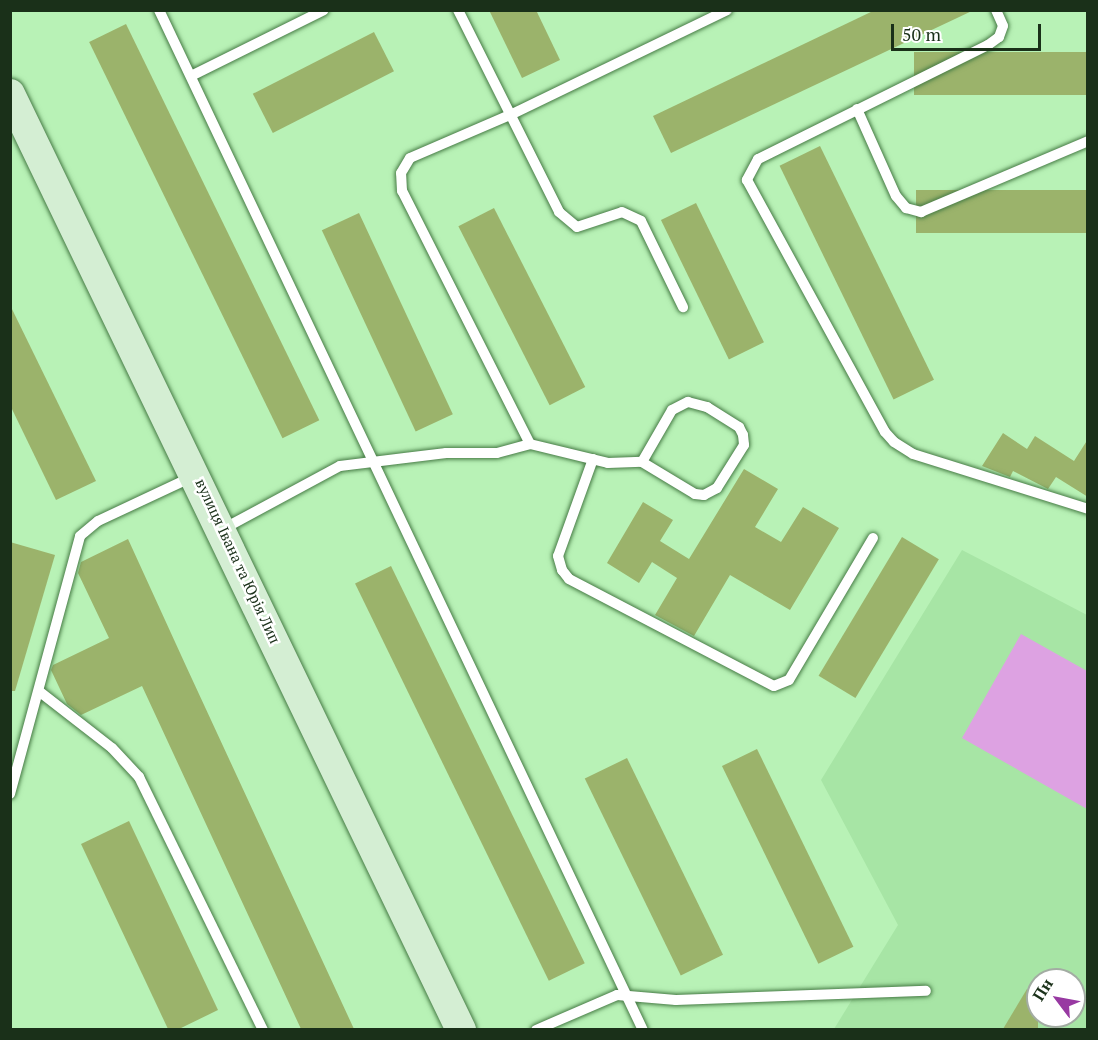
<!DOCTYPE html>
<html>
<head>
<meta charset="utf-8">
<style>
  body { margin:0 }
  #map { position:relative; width:1098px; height:1040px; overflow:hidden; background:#b8f2b6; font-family:"PT Serif",serif }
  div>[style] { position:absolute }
  .built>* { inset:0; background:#a7e5a5 }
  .green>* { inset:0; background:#dda2e2 }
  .building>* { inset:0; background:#9bb36b; transform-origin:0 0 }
  .roads { filter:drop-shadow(0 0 2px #467b45) drop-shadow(0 0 2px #467b45) }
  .lane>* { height:10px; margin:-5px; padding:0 5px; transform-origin:5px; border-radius:5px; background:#fff }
  .secondary>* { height:30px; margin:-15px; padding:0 15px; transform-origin:15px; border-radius:15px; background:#d4eed3 }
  span { translate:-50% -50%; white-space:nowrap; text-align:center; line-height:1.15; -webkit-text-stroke:5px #fff; paint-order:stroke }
  .street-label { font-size:15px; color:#1a3019 }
  .frame { position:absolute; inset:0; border:12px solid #1a3019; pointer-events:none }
  .north { position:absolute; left:1026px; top:968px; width:60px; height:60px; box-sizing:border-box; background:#fff; border:2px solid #a3aca3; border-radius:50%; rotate:302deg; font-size:16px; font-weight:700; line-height:24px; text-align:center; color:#1a3019 }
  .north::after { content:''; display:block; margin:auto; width:21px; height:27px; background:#9839a2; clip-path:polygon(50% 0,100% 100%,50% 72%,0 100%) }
  .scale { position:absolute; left:891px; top:24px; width:150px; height:27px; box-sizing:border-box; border:3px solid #1a3019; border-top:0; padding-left:8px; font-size:18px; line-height:21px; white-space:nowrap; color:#1a3019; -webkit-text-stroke:4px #fff; paint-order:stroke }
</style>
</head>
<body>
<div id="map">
  <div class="built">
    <i style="clip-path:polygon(evenodd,962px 550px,1087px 615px,1087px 1029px,834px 1029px,898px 925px,821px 780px,962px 550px,1038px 980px,1074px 980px,1074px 1016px,1038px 1016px,1038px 980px)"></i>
  </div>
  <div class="green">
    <i style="clip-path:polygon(1021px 634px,1087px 671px,1087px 809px,962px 738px)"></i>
  </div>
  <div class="building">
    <i style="clip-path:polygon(489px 10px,536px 10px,560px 60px,522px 78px)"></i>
    <i style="clip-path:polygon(875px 10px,974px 10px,671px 153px,653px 116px)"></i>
    <i style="left:126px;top:24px;width:441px;height:41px;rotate:64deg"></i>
    <i style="left:374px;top:32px;width:44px;height:136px;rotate:63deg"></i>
    <i style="left:1088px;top:52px;width:43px;height:174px;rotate:90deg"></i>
    <i style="left:820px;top:146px;width:260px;height:45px;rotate:64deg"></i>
    <i style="left:1088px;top:190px;width:43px;height:172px;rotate:90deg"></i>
    <i style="left:696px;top:203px;width:155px;height:39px;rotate:64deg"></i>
    <i style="left:494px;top:208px;width:201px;height:40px;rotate:63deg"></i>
    <i style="left:359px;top:213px;width:222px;height:41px;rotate:65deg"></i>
    <i style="clip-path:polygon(10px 305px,96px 481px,56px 500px,10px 405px)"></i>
    <i style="clip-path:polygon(1003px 433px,1027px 449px,1035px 436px,1074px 461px,1088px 439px,1088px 497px,1056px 477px,1048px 489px,1013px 471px,1010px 477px,982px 466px)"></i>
    <i style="clip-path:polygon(744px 469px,778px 489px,755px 527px,781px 542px,803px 507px,839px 528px,790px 610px,730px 575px,694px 636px,655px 615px,677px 578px,652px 562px,639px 583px,607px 563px,643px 502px,673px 520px,660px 541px,689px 559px)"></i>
    <i style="left:902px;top:537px;width:43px;height:162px;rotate:31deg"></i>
    <i style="clip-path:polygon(128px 539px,186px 666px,354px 1029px,301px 1029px,142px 686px,81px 715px,67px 704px,51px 670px,53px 665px,109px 638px,78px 573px,81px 562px)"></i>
    <i style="clip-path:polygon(10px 542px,55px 555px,15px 691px,10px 691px)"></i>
    <i style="left:391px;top:566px;width:442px;height:40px;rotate:64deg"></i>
    <i style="left:757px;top:749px;width:220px;height:39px;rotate:64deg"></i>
    <i style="left:627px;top:758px;width:219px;height:47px;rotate:64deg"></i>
    <i style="clip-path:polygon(129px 821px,218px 1010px,179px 1029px,168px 1029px,81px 844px)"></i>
    <i style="clip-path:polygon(1027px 989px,1038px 996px,1038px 1029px,1003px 1029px)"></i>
  </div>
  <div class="roads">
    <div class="lane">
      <i style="left:159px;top:10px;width:1129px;rotate:64.62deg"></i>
      <i style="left:458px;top:10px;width:226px;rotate:63.4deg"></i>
      <i style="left:559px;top:212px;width:23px;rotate:40deg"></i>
      <i style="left:577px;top:227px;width:47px;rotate:-18.4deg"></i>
      <i style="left:622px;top:212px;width:21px;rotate:25deg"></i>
      <i style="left:641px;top:221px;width:96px;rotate:64deg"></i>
      <i style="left:996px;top:10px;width:17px;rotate:66deg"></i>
      <i style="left:1003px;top:26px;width:12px;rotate:110deg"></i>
      <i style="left:999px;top:37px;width:14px;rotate:144deg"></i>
      <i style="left:988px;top:45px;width:257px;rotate:153.6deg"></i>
      <i style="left:758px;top:159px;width:24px;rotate:118deg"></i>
      <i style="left:747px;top:180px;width:287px;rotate:61.3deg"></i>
      <i style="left:885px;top:432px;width:13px;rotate:48deg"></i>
      <i style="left:894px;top:442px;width:22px;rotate:32deg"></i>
      <i style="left:913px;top:454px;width:183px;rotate:17.4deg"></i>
      <i style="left:191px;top:76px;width:148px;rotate:-26.4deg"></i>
      <i style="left:857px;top:109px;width:95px;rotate:65.9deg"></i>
      <i style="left:896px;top:196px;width:16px;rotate:50deg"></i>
      <i style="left:906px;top:208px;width:16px;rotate:15deg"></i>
      <i style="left:921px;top:212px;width:181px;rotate:-23deg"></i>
      <i style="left:530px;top:444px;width:284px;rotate:-116.8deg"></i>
      <i style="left:402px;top:191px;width:18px;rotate:-93deg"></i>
      <i style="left:401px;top:173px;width:17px;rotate:-59deg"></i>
      <i style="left:410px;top:158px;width:109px;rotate:-23.3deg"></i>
      <i style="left:510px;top:115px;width:241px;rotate:-25.8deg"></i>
      <i style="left:593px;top:459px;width:103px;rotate:109.8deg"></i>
      <i style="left:558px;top:556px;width:15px;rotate:74deg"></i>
      <i style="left:562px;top:570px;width:11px;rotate:52deg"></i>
      <i style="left:569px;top:579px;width:231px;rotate:27.6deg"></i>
      <i style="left:774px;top:686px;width:16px;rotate:-22deg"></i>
      <i style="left:789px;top:680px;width:165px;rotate:-59.4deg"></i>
      <i style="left:223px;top:529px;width:133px;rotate:-28.3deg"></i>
      <i style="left:340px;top:466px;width:107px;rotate:-7deg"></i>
      <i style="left:446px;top:453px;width:51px"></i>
      <i style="left:497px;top:453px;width:34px;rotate:-15deg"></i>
      <i style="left:530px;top:444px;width:80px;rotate:13.7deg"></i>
      <i style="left:608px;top:463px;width:34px;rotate:-2deg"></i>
      <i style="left:642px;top:462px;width:60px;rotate:-60deg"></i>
      <i style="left:672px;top:410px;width:18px;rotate:-27deg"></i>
      <i style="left:688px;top:402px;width:20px;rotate:15deg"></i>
      <i style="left:707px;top:407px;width:38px;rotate:32deg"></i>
      <i style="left:739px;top:427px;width:9px;rotate:63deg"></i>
      <i style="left:743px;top:435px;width:10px;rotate:84deg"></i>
      <i style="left:744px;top:445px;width:51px;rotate:122.1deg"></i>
      <i style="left:717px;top:488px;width:15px;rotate:152deg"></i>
      <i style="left:704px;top:495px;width:9px;rotate:-174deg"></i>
      <i style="left:695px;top:494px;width:62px;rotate:-148.9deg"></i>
      <i style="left:40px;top:692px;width:91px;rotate:37.9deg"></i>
      <i style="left:112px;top:748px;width:40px;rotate:47deg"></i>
      <i style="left:139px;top:777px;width:282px;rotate:63.9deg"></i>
      <i style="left:10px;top:794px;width:267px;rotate:-74.8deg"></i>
      <i style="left:80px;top:536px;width:23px;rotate:-40deg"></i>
      <i style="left:98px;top:521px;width:104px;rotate:-25.1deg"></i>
      <i style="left:536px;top:1030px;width:88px;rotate:-23.4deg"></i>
      <i style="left:617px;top:995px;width:59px;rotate:4.8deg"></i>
      <i style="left:676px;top:1000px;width:250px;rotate:-2.1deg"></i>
    </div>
    <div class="secondary">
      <i style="left:10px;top:94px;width:1039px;rotate:64.27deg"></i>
    </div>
  </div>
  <div class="street-label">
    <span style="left:238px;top:561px;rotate:65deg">вулиця Івана та Юрія Лип</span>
  </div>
  <div class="frame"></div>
  <div class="north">Пн</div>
  <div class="scale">50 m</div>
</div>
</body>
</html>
